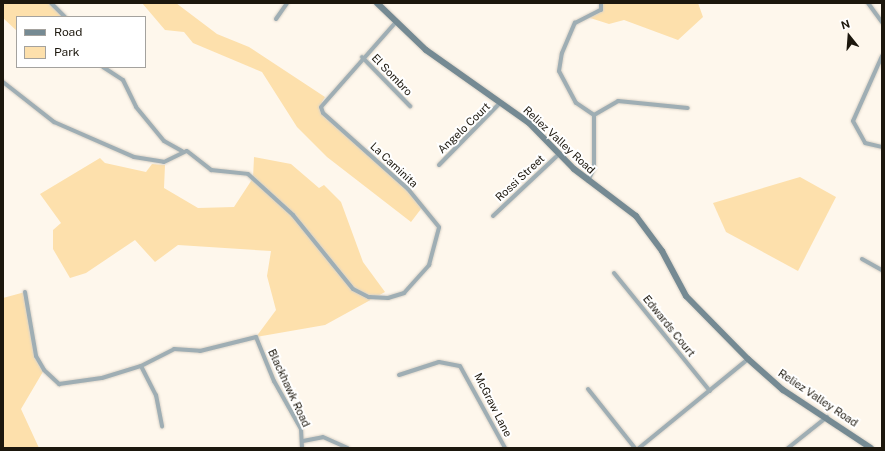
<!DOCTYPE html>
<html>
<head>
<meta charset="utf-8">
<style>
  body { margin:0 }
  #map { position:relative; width:885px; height:451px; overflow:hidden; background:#fef7ec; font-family:"Public Sans",sans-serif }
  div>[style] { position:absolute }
  .green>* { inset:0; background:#fde0ac }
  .roads { filter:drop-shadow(0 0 1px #dad3c8) drop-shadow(0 0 1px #dad3c8) }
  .minor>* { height:4px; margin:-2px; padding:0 2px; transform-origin:2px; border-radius:2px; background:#9faeb4 }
  .secondary>* { height:6px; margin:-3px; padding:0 3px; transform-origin:3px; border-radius:3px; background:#758a93 }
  span { translate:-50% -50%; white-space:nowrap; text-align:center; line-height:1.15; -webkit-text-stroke:4px #fff; paint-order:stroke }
  .street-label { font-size:11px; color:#1c170d }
  .frame { position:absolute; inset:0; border:4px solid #1c170d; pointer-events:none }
  .legend { position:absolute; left:16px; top:16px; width:130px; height:52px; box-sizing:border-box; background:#fff; border:1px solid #a4a29e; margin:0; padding:5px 7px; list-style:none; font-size:12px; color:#1c170d }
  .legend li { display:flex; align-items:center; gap:8px; height:20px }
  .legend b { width:20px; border:1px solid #a4a29e }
  .north { position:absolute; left:829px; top:16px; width:40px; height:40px; -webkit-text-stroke:3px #fff; paint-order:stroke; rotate:343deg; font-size:11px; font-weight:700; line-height:16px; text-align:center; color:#1c170d }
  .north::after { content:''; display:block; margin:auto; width:14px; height:18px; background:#1c170d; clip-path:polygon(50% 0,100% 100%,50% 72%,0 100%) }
</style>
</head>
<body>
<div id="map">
  <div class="green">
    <i style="clip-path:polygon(3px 3px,51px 3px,65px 17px,17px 17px,17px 31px,3px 18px)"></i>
    <i style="clip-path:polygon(142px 3px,176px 3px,217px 34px,249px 47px,325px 97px,322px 102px,323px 113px,424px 205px,411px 222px,327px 157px,297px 127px,262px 72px,193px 43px,184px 32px,165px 30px)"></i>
    <i style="clip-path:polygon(601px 3px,698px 3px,703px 17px,678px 40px,624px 20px,609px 24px,587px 17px,601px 10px)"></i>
    <i style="clip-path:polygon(254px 157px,291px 164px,319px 188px,324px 185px,341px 202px,363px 262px,385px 292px,325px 325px,256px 337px,276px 310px,267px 276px,271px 251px,178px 245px,155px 262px,135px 240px,86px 273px,70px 278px,53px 249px,53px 230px,61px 223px,40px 194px,100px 158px,105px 163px,146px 172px,152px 164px,165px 165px,164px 188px,198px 208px,234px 207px,253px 178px)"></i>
    <i style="clip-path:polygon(800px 177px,836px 197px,798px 271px,726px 232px,713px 203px)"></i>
    <i style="clip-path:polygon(25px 292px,33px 345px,44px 370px,21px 409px,39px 448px,3px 448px,3px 298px)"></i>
  </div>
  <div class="roads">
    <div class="minor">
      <i style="left:51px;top:3px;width:20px;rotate:45deg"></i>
      <i style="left:868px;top:3px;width:24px;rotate:54deg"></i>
      <i style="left:276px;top:19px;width:19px;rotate:-55deg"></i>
      <i style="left:882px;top:56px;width:71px;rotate:114deg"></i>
      <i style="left:853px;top:121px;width:25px;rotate:61deg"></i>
      <i style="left:865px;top:143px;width:17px;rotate:13deg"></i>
      <i style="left:362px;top:57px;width:69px;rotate:45.6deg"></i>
      <i style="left:103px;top:67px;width:24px;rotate:33deg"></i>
      <i style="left:123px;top:80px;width:30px;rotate:64deg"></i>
      <i style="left:136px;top:107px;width:44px;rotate:50.5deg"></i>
      <i style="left:164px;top:141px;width:21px;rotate:29deg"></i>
      <i style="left:3px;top:82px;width:65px;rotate:38.1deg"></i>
      <i style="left:54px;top:122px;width:87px;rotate:23.6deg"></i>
      <i style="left:134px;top:157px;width:30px;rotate:9deg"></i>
      <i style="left:164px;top:162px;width:25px;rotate:-26deg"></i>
      <i style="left:187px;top:151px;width:31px;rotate:38deg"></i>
      <i style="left:211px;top:170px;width:37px;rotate:6deg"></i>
      <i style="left:248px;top:174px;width:61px;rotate:42.3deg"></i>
      <i style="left:293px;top:215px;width:95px;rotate:51deg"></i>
      <i style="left:353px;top:289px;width:18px;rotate:27deg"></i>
      <i style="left:369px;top:297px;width:19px;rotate:3deg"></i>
      <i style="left:388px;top:298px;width:17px;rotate:-17deg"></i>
      <i style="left:404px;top:293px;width:38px;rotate:-48deg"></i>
      <i style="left:429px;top:265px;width:39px;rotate:-75deg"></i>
      <i style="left:439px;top:227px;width:49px;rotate:-129.2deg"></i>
      <i style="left:408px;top:189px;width:114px;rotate:-138.2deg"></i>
      <i style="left:323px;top:113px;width:6px;rotate:-108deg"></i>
      <i style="left:321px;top:107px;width:112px;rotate:-48.6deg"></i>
      <i style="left:594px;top:115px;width:22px;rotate:-146deg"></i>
      <i style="left:576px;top:103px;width:36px;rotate:-118deg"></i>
      <i style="left:559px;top:71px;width:18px;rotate:-81deg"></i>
      <i style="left:562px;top:53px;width:33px;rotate:-67deg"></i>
      <i style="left:575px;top:23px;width:29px;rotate:-27deg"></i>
      <i style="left:601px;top:10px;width:7px;rotate:-90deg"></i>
      <i style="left:594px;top:115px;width:28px;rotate:-30deg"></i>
      <i style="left:618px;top:101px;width:70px;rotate:5.7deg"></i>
      <i style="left:439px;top:165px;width:88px;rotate:-45.5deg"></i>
      <i style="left:588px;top:181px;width:14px;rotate:-65deg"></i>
      <i style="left:594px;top:168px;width:53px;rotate:-90deg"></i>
      <i style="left:493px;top:216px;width:91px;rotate:-43.2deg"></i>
      <i style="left:862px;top:259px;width:23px;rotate:29deg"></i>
      <i style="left:614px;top:273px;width:152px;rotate:50.9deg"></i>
      <i style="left:25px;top:292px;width:65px;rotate:80.2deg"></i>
      <i style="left:36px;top:356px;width:16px;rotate:60deg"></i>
      <i style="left:44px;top:370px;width:21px;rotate:43deg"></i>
      <i style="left:59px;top:384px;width:43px;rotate:-7.9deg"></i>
      <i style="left:102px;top:378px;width:41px;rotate:-17.1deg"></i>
      <i style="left:141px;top:366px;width:37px;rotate:-27deg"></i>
      <i style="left:174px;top:349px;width:26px;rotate:4deg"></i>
      <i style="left:200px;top:351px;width:58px;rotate:-14deg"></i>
      <i style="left:256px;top:337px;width:48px;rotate:67.8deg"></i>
      <i style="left:274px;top:381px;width:55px;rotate:60.6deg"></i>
      <i style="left:301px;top:429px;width:19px;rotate:87deg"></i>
      <i style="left:141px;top:366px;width:33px;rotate:63deg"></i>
      <i style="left:156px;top:395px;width:32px;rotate:79deg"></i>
      <i style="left:399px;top:375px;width:42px;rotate:-18deg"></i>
      <i style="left:439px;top:362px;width:21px;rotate:11deg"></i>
      <i style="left:460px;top:366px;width:94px;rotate:61.2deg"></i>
      <i style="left:588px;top:389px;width:75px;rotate:51.5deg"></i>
      <i style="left:303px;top:441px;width:20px;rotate:-11deg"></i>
      <i style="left:323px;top:437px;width:27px;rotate:24deg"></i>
      <i style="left:639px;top:448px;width:141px;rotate:-39.2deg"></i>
      <i style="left:788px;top:448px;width:50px;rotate:-38.5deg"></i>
    </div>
    <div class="secondary">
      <i style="left:377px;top:3px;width:68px;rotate:43.8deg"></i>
      <i style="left:426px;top:50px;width:126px;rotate:35.3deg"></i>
      <i style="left:529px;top:123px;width:64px;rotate:45.6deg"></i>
      <i style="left:574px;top:169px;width:78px;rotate:37.2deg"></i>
      <i style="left:636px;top:216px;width:44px;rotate:53.4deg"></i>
      <i style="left:662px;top:251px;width:51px;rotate:61.9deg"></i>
      <i style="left:686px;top:296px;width:88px;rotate:45.5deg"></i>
      <i style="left:748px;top:359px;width:47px;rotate:41.5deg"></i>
      <i style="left:783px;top:390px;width:105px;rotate:33.4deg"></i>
    </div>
  </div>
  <div class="street-label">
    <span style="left:392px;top:75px;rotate:46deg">El Sombro</span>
    <span style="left:464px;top:128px;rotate:-44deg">Angelo Court</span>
    <span style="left:559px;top:140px;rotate:43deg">Reliez Valley Road</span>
    <span style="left:394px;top:165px;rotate:43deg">La Caminita</span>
    <span style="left:520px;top:178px;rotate:-43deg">Rossi Street</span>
    <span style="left:669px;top:326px;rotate:51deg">Edwards Court</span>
    <span style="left:289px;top:388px;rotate:65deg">Blackhawk Road</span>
    <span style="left:818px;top:398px;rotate:34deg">Reliez Valley Road</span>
    <span style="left:493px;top:405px;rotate:63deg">McGraw Lane</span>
  </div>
  <div class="frame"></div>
  <ul class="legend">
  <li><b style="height:5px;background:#758a93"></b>Road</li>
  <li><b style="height:11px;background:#fde0ac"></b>Park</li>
  </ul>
  <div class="north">N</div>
</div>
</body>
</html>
